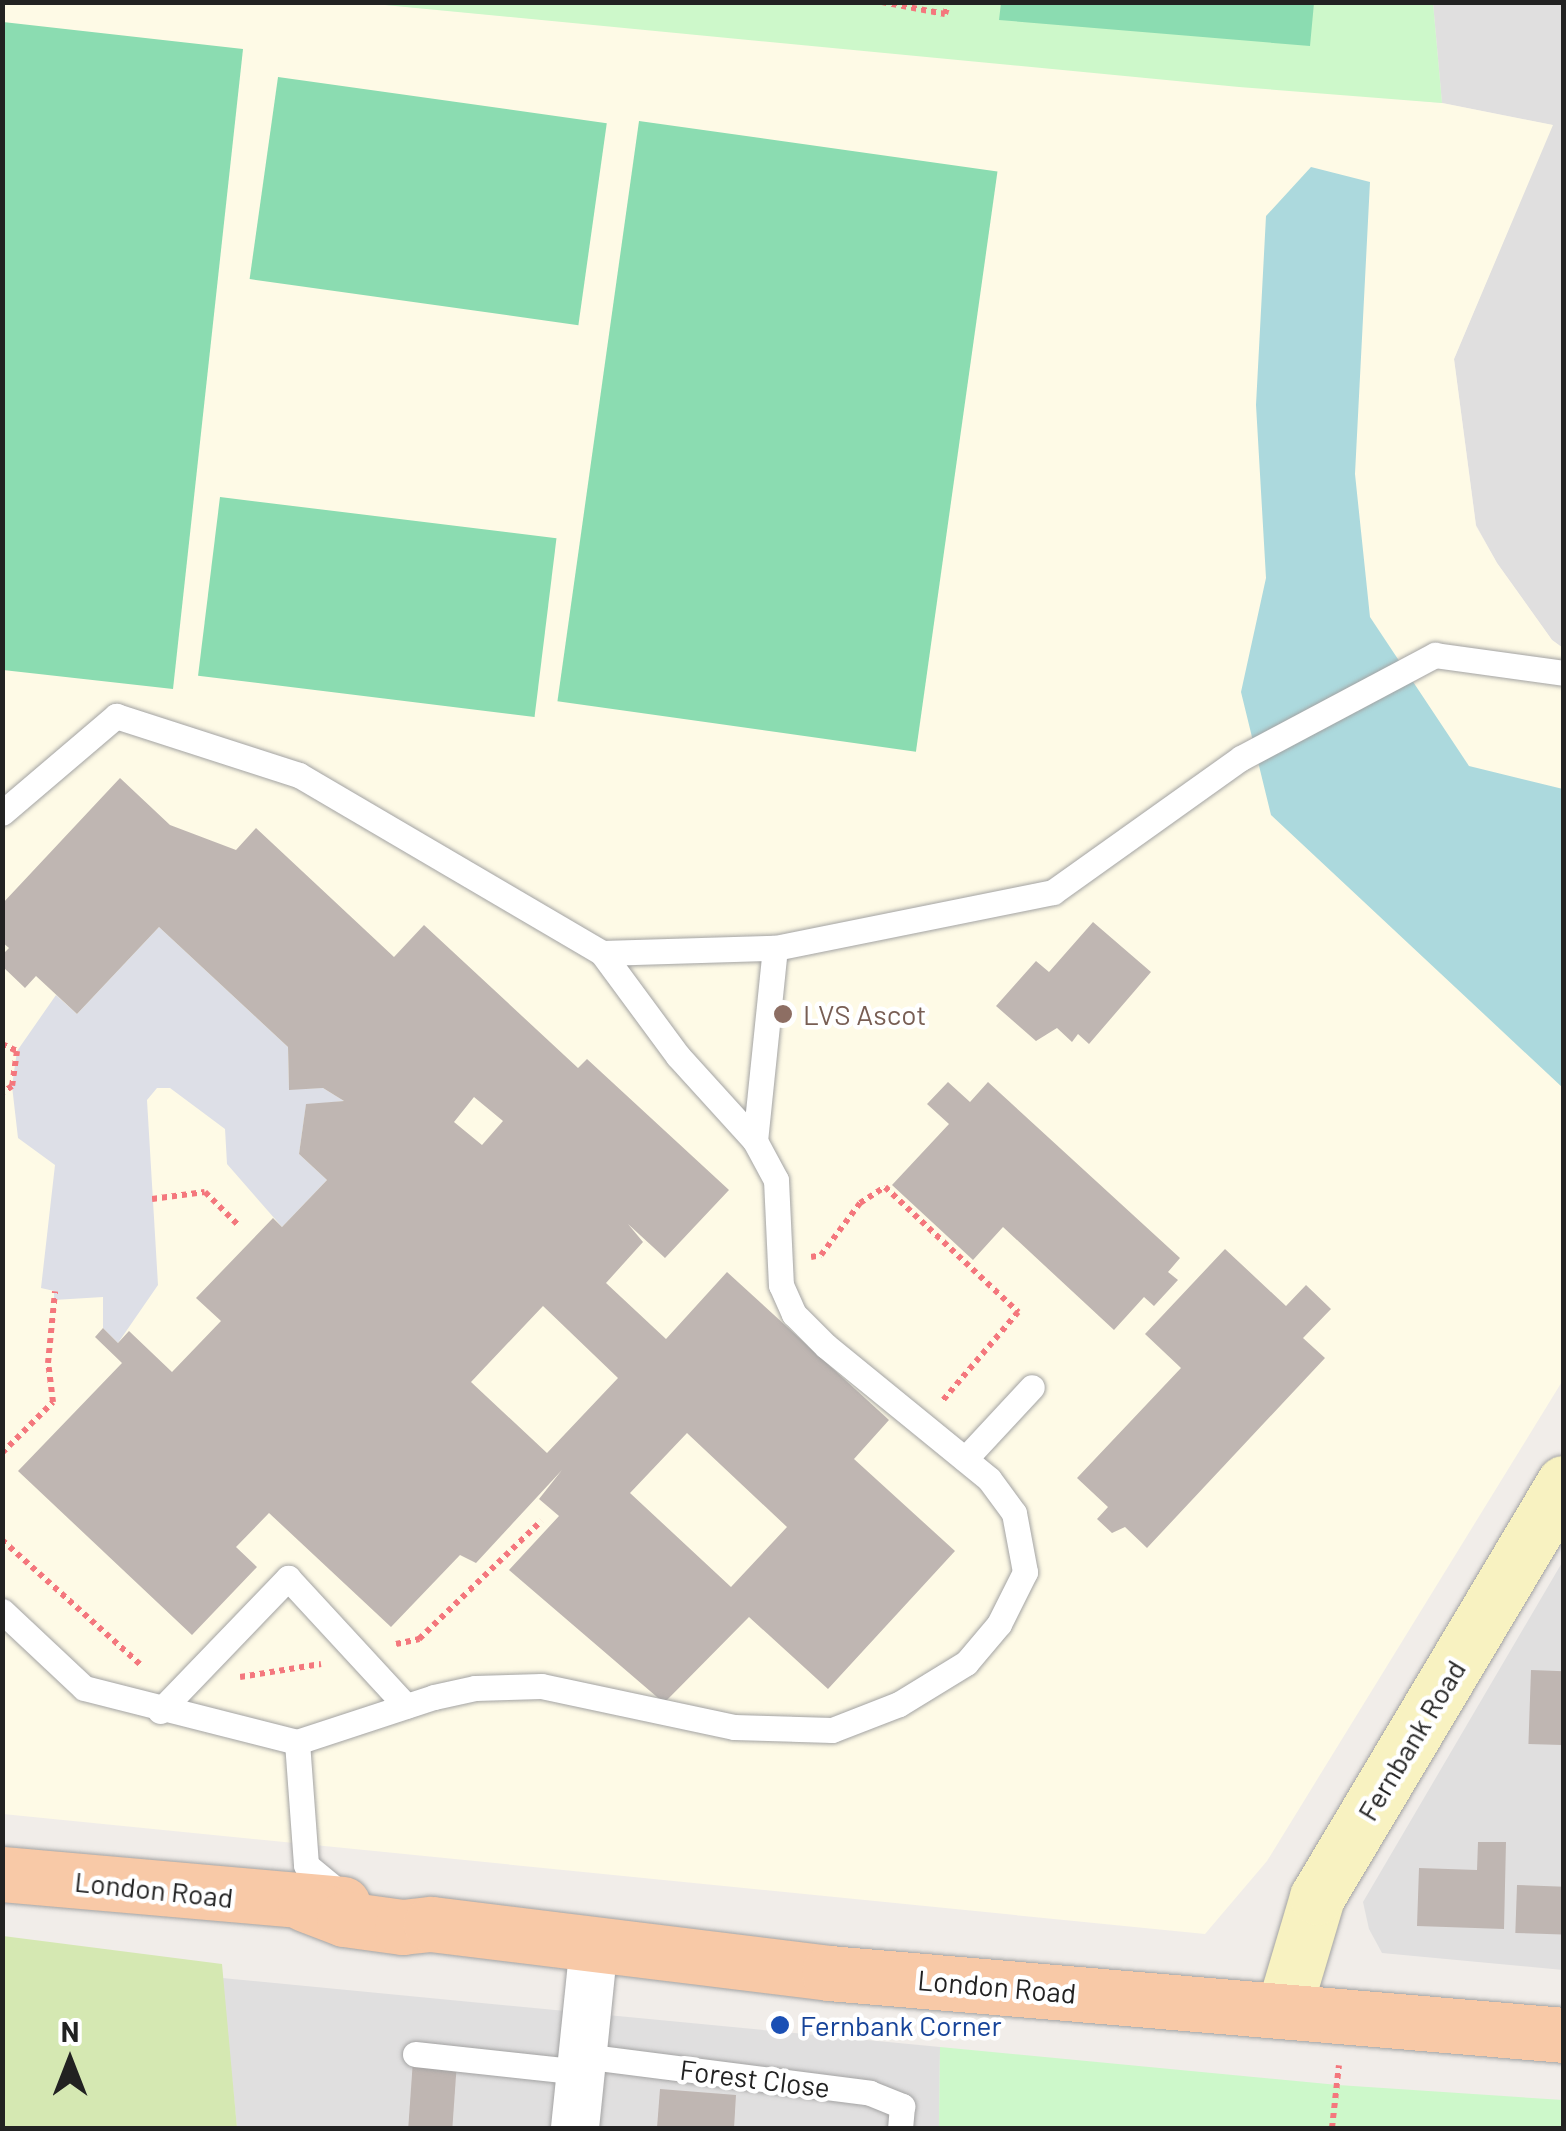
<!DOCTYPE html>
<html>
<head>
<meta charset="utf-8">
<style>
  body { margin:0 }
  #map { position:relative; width:1566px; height:2131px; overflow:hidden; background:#f1ede9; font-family:Barlow,sans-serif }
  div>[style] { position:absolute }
  .residential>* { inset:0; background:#e0dfdf }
  .education>* { inset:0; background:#fefae6 }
  .grass>* { inset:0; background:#d5e8b2 }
  .park>* { inset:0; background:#cdf8ca }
  .pitch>* { inset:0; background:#8bdcb1; transform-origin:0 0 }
  .plaza>* { inset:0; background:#dddfe7 }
  .water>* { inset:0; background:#acd9dd }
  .building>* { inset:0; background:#bfb6b2; transform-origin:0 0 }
  .path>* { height:6px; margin-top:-3px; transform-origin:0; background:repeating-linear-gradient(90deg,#f4777d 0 5px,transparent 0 10px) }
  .roads { filter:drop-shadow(0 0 2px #a3a3a3) drop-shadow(0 0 2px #a3a3a3) }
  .lane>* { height:25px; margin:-12.5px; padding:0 12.5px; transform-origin:12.5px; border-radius:12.5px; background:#fff }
  .street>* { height:48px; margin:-24px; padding:0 24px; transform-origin:24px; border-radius:24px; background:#fff }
  .secondary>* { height:55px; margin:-27.5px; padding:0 27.5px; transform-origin:27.5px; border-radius:27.5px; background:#f8f2c1 }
  .primary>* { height:55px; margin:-27.5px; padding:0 27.5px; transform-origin:27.5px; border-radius:27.5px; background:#f8c9a7 }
  .dots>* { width:28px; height:28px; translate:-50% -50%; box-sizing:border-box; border:5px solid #fff; border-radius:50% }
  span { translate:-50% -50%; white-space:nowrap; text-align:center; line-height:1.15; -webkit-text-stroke:9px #fff; paint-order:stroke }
  .education-label { font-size:28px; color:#785e54 }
  .left { translate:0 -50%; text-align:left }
  .street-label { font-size:28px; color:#222 }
  .transit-label { font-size:28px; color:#164399 }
  .frame { position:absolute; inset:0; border:5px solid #222; pointer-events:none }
  .north { position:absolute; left:20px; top:2011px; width:100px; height:100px; -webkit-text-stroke:8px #fff; paint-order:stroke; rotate:0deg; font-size:28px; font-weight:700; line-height:40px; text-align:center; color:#222 }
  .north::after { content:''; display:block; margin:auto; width:35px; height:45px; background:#222; clip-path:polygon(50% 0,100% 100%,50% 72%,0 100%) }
</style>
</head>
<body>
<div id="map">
  <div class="residential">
    <i style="clip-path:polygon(1433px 3px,1563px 3px,1563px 648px,1552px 640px,1497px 563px,1476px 525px,1454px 359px,1552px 125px,1442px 103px)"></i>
    <i style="clip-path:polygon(1563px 1561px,1563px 1970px,1382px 1953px,1369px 1929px,1363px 1902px)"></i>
    <i style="clip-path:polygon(222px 1978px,940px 2047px,939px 2128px,237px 2128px)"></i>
  </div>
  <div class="education">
    <i style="clip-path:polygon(2px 3px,364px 3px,1442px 103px,1553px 125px,1454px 359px,1476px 526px,1497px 563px,1552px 640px,1563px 648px,1563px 1380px,1267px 1861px,1205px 1934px,3px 1814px)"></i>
  </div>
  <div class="grass">
    <i style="clip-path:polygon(3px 1936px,222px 1964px,237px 2128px,3px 2128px)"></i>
  </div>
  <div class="park">
    <i style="clip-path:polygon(364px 3px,1433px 3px,1442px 103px,1239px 87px)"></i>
    <i style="clip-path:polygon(940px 2047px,1338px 2085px,1563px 2100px,1563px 2128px,939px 2128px)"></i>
  </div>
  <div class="pitch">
    <i style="clip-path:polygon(1001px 3px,1001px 2px,1314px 3px,1310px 46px,999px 20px)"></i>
    <i style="clip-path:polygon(3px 22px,243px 49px,173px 689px,3px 670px)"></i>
    <i style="left:278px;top:77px;width:332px;height:204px;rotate:8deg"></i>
    <i style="left:639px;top:121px;width:362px;height:586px;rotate:8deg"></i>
    <i style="left:220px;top:497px;width:339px;height:180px;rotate:7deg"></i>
  </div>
  <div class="plaza">
    <i style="clip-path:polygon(159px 927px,288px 1047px,289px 1089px,323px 1088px,344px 1101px,306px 1105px,299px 1154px,327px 1180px,282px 1227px,227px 1164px,225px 1129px,170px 1088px,157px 1088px,147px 1100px,158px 1285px,118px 1343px,103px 1328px,103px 1297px,54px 1300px,54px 1291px,41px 1288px,55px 1165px,18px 1138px,12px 1086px,17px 1051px,56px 995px,77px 1014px)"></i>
  </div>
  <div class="water">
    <i style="clip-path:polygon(1311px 167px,1370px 182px,1355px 474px,1370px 617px,1469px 766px,1563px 789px,1563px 1088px,1271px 815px,1241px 692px,1266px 578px,1256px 405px,1266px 216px)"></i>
  </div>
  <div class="building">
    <i style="clip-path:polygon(evenodd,120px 778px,170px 825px,236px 850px,256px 828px,394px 957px,424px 925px,578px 1068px,587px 1059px,729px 1190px,665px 1258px,628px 1224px,643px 1242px,606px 1283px,666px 1339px,727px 1272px,889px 1420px,854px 1459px,955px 1551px,828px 1689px,749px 1617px,664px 1703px,509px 1570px,559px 1516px,539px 1499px,562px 1470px,476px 1563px,460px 1555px,391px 1627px,269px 1513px,236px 1547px,257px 1567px,192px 1635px,18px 1471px,122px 1363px,95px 1337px,103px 1328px,118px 1343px,129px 1331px,172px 1372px,221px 1321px,196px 1298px,273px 1218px,282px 1227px,327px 1180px,299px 1154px,306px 1104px,344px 1101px,323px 1088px,289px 1090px,288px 1047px,159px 927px,77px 1014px,36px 976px,25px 988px,2px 966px,2px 955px,9px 948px,2px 942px,2px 904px,120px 778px,474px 1097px,503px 1121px,482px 1145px,454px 1122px,474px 1097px,120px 778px,543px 1306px,618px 1378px,547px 1453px,471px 1382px,543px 1306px,120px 778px,687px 1433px,787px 1527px,731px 1587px,630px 1493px,687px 1433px)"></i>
    <i style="clip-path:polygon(1093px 922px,1151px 972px,1089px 1044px,1078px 1034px,1072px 1042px,1057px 1028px,1036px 1041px,996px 1006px,1036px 961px,1049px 972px)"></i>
    <i style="clip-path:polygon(948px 1082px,970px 1102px,988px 1082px,1180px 1258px,1168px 1272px,1178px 1280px,1154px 1306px,1144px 1297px,1114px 1330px,1003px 1227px,973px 1260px,892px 1185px,949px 1124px,927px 1104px)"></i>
    <i style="clip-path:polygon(1225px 1249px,1286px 1306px,1306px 1285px,1331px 1309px,1303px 1338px,1325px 1358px,1147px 1548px,1125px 1527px,1112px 1533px,1097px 1519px,1108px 1507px,1077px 1478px,1181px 1368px,1145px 1334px)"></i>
    <i style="left:1531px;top:1670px;width:33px;height:74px;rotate:2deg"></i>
    <i style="clip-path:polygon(1478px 1842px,1506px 1842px,1504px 1929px,1417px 1926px,1419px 1868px,1477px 1870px)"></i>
    <i style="left:1517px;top:1885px;width:47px;height:48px;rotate:2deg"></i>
    <i style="left:413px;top:2060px;width:44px;height:68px;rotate:4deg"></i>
    <i style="clip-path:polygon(660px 2089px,736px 2095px,734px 2128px,657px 2128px)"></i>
  </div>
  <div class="path">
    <i style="left:882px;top:2px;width:64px;rotate:10.8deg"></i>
    <i style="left:945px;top:14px;width:13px;rotate:-72deg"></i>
    <i style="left:2px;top:1044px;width:17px;rotate:25deg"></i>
    <i style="left:17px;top:1051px;width:35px;rotate:98deg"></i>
    <i style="left:12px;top:1086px;width:12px;rotate:145deg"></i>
    <i style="left:152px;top:1199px;width:53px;rotate:-7.5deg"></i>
    <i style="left:205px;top:1192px;width:48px;rotate:45deg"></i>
    <i style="left:811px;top:1257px;width:10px;rotate:-11deg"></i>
    <i style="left:821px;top:1255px;width:65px;rotate:-53.1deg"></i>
    <i style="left:860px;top:1203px;width:30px;rotate:-33deg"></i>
    <i style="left:885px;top:1187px;width:183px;rotate:43.2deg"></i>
    <i style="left:1018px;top:1312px;width:116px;rotate:130.4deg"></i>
    <i style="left:2px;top:1453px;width:72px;rotate:-45deg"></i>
    <i style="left:53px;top:1402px;width:39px;rotate:-97deg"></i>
    <i style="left:48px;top:1363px;width:72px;rotate:-84.4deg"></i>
    <i style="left:2px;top:1540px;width:188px;rotate:42deg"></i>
    <i style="left:396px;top:1644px;width:24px;rotate:-12deg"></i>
    <i style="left:419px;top:1639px;width:170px;rotate:-44deg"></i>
    <i style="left:240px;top:1677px;width:82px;rotate:-9.1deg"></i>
    <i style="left:1332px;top:2128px;width:63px;rotate:-83.7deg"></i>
  </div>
  <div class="roads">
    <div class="lane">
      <i style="left:2px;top:813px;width:150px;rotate:-40.4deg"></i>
      <i style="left:116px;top:716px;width:192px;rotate:17.9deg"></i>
      <i style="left:299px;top:775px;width:351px;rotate:30.4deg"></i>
      <i style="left:602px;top:953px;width:128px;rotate:53.6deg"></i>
      <i style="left:678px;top:1056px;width:115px;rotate:47.8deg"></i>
      <i style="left:755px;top:1141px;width:44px;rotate:61.7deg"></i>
      <i style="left:776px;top:1180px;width:105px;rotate:87.3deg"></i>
      <i style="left:781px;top:1285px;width:32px;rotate:66deg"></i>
      <i style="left:794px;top:1314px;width:45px;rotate:45deg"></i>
      <i style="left:826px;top:1346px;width:210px;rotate:39.2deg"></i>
      <i style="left:989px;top:1479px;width:42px;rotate:53.7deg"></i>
      <i style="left:1014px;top:1513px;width:60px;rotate:79.4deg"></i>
      <i style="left:1025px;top:1572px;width:58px;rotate:116.6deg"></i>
      <i style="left:999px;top:1624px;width:51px;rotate:130.2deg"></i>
      <i style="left:966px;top:1663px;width:79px;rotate:148.5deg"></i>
      <i style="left:899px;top:1704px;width:72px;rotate:158.8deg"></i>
      <i style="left:832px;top:1730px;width:98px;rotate:-178.2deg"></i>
      <i style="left:734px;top:1727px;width:197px;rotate:-168deg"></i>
      <i style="left:541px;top:1686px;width:66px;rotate:178.3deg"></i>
      <i style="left:475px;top:1688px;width:42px;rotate:167.6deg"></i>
      <i style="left:434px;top:1697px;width:144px;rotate:161.8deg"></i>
      <i style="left:602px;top:953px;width:173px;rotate:-1.7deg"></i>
      <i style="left:775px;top:948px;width:284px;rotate:-11.4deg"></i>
      <i style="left:1053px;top:892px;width:231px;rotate:-35.5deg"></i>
      <i style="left:1241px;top:758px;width:220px;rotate:-28deg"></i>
      <i style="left:1435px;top:655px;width:130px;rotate:7.9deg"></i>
      <i style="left:755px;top:1141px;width:194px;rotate:-84.1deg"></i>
      <i style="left:965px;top:1459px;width:98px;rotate:-47.1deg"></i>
      <i style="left:2px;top:1611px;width:112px;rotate:43.2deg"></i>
      <i style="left:84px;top:1688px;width:220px;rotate:14.2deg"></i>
      <i style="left:297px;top:1742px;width:123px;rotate:85.8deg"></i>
      <i style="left:306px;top:1865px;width:44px;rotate:39.5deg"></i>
      <i style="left:160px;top:1711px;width:185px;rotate:-46.1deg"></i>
      <i style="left:288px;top:1578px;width:174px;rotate:47.3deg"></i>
      <i style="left:415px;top:2054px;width:167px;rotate:6.2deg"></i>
      <i style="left:583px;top:2056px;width:289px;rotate:7.3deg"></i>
      <i style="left:870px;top:2093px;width:35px;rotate:22deg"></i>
      <i style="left:902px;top:2106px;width:22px;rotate:95deg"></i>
    </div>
    <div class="street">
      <i style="left:575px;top:2128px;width:184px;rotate:-84.1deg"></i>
    </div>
    <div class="secondary">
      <i style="left:1284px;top:2008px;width:116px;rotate:-73.4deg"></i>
      <i style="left:1317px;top:1897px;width:482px;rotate:-59.2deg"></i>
    </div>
    <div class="primary">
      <i style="left:2px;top:1874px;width:342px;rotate:5deg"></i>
      <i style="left:305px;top:1904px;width:42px;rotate:21deg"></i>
      <i style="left:344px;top:1919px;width:59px;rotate:7.9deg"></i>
      <i style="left:402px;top:1927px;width:29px;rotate:-6deg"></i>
      <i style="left:431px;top:1924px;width:401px;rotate:7deg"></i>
      <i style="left:829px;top:1973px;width:738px;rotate:4.82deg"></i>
    </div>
  </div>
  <div class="dots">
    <i style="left:783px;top:1014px;background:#8d6e63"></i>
    <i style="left:780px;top:2025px;background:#1a4fb4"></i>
  </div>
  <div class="education-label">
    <span class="left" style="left:803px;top:1014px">LVS Ascot</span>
  </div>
  <div class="street-label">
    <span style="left:1411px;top:1740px;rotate:-59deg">Fernbank Road</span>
    <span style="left:154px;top:1889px;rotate:6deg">London Road</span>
    <span style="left:997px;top:1986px;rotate:5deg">London Road</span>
    <span style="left:755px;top:2078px;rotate:7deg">Forest Close</span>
  </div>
  <div class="transit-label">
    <span class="left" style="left:800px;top:2025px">Fernbank Corner</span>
  </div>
  <div class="frame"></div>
  <div class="north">N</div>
</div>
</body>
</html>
